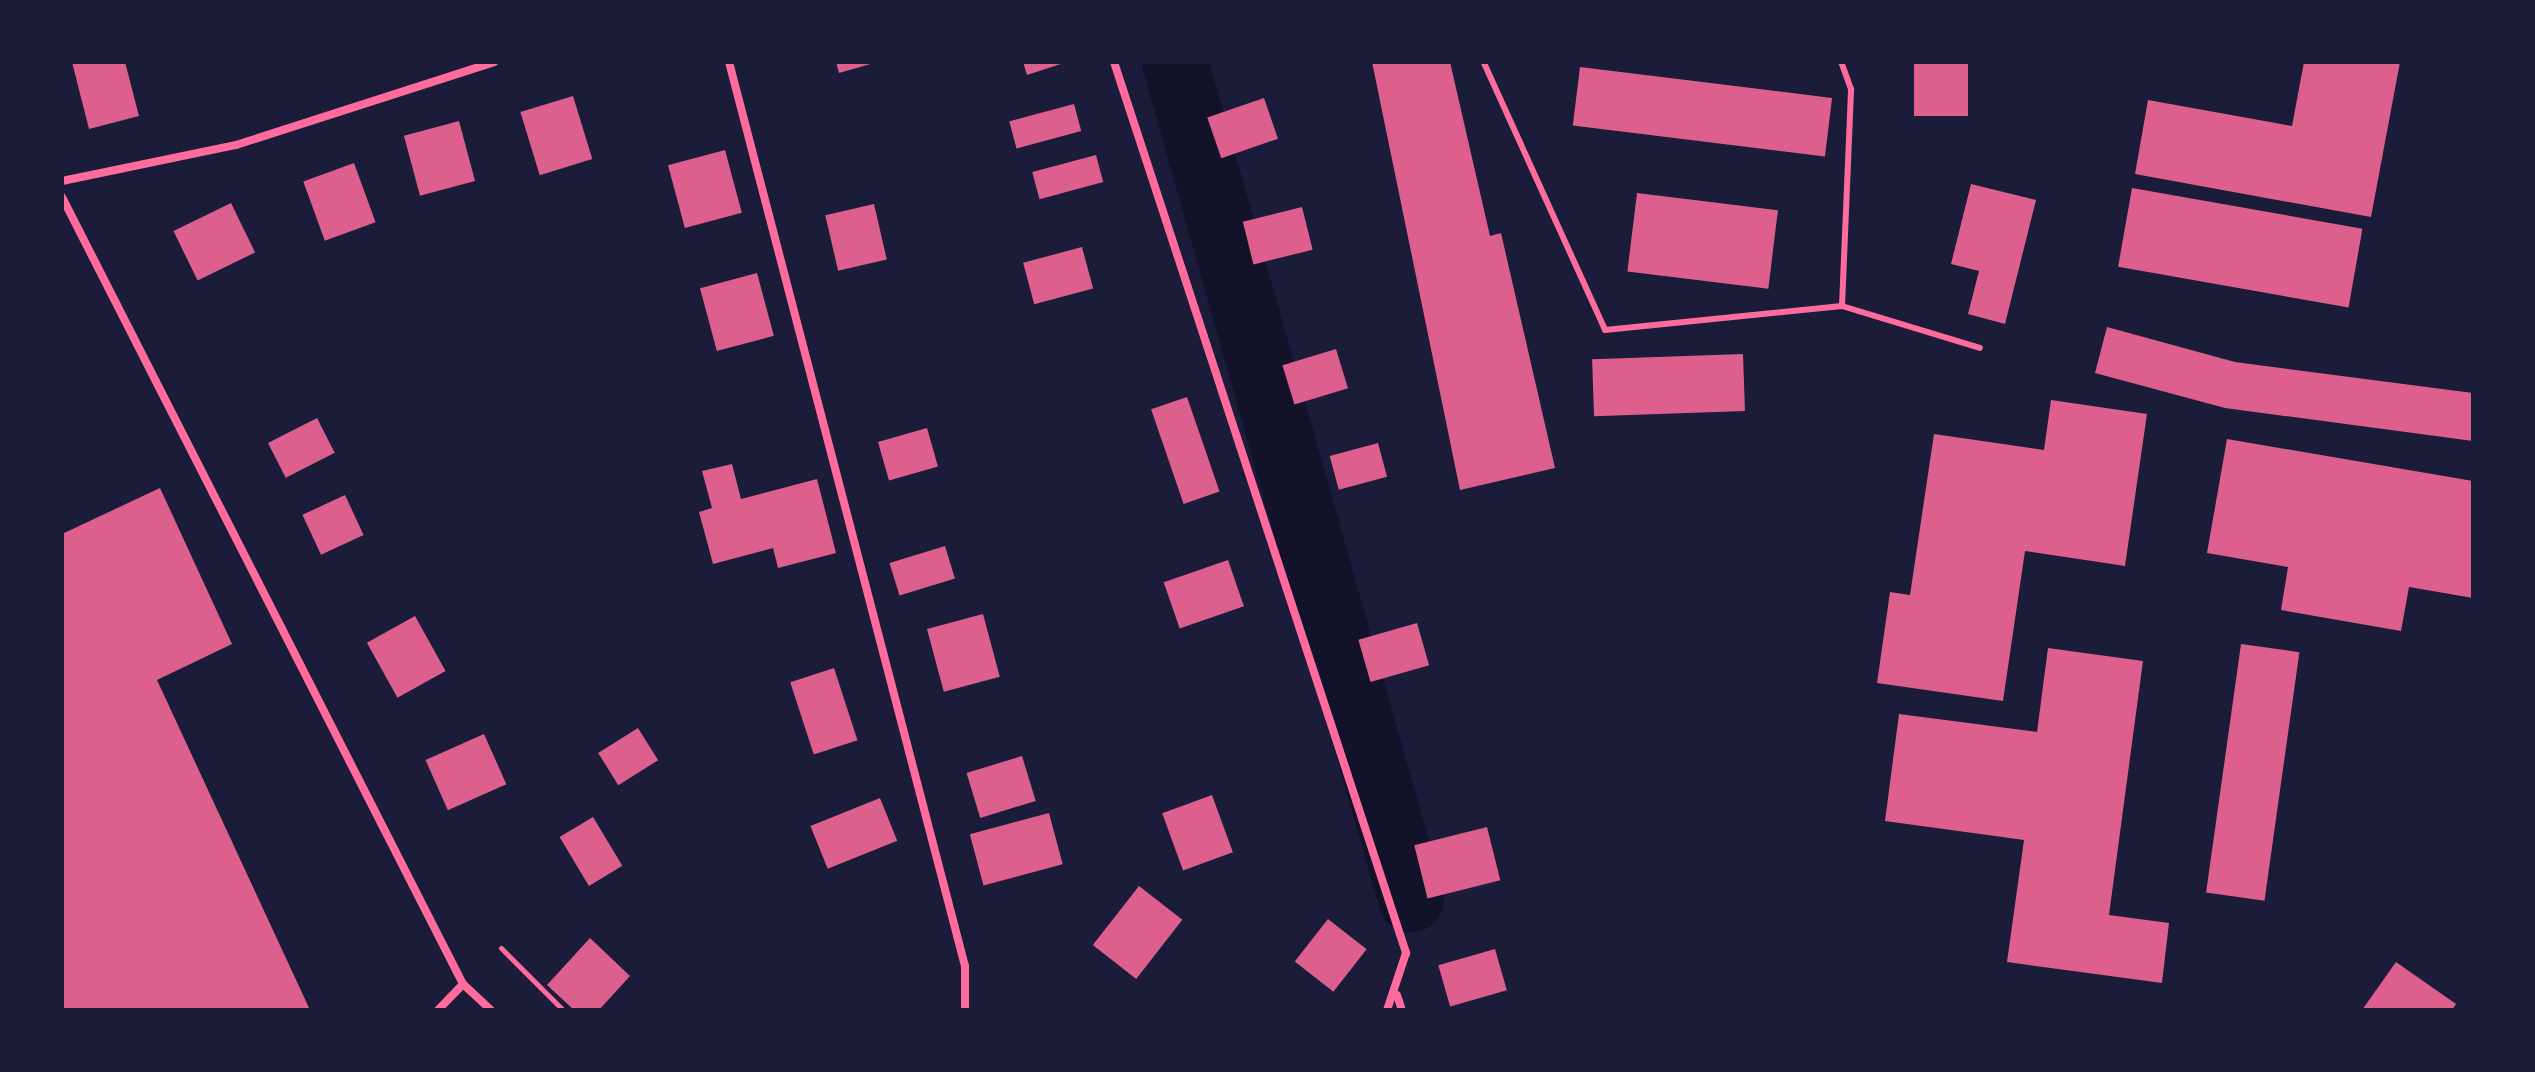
<!DOCTYPE html>
<html>
<head>
<meta charset="utf-8">
<style>
  body { margin:0 }
  #map { position:relative; width:2535px; height:1072px; overflow:hidden; background:#1b1b3a; font-family:Ubuntu,sans-serif }
  div>[style] { position:absolute }
  .river>* { height:66px; margin:-33px; padding:0 33px; transform-origin:33px; border-radius:33px; background:#12122b }
  .building>* { inset:0; background:#dd5f8e; transform-origin:0 0 }
  .path>* { height:5px; margin:-2.5px; padding:0 2.5px; transform-origin:2.5px; border-radius:2.5px; background:#ff6b9d }
  .service>* { height:6px; margin:-3px; padding:0 3px; transform-origin:3px; border-radius:3px; background:#ff6b9d }
  .minor>* { height:8px; margin:-4px; padding:0 4px; transform-origin:4px; border-radius:4px; background:#ff6b9d }
  span { translate:-50% -50%; white-space:nowrap; text-align:center; line-height:1.15; -webkit-text-stroke:7px #1b1b3a; paint-order:stroke }
  .frame { position:absolute; inset:0; border:64px solid #1b1b3a; pointer-events:none }
</style>
</head>
<body>
<div id="map">
  <div class="river">
    <i style="left:1175px;top:62px;width:870px;rotate:74.25deg"></i>
  </div>
  <div class="building">
    <i style="clip-path:polygon(72px 62px,125px 62px,139px 116px,89px 129px)"></i>
    <i style="clip-path:polygon(836px 62px,874px 62px,874px 63px,839px 73px)"></i>
    <i style="clip-path:polygon(1023px 62px,1064px 62px,1064px 63px,1027px 75px)"></i>
    <i style="clip-path:polygon(1372px 62px,1450px 62px,1490px 236px,1501px 233px,1555px 468px,1460px 490px)"></i>
    <i style="left:1914px;top:62px;width:54px;height:54px"></i>
    <i style="clip-path:polygon(2304px 62px,2400px 62px,2371px 217px,2135px 174px,2148px 100px,2292px 126px)"></i>
    <i style="left:1580px;top:67px;width:254px;height:59px;rotate:7deg"></i>
    <i style="left:573px;top:96px;width:66px;height:55px;rotate:73deg"></i>
    <i style="left:1264px;top:98px;width:43px;height:60px;rotate:71deg"></i>
    <i style="left:1074px;top:104px;width:28px;height:67px;rotate:75deg"></i>
    <i style="left:459px;top:121px;width:62px;height:57px;rotate:75deg"></i>
    <i style="left:725px;top:150px;width:65px;height:59px;rotate:75deg"></i>
    <i style="left:1096px;top:155px;width:28px;height:66px;rotate:75deg"></i>
    <i style="left:354px;top:163px;width:63px;height:54px;rotate:70deg"></i>
    <i style="clip-path:polygon(1971px 184px,2036px 200px,2005px 324px,1968px 314px,1979px 271px,1951px 264px)"></i>
    <i style="left:2132px;top:188px;width:234px;height:80px;rotate:10deg"></i>
    <i style="left:1637px;top:193px;width:142px;height:79px;rotate:7deg"></i>
    <i style="left:231px;top:203px;width:55px;height:64px;rotate:64deg"></i>
    <i style="left:874px;top:204px;width:57px;height:50px;rotate:77deg"></i>
    <i style="left:1302px;top:207px;width:44px;height:61px;rotate:76deg"></i>
    <i style="left:1082px;top:247px;width:43px;height:61px;rotate:75deg"></i>
    <i style="left:757px;top:273px;width:65px;height:59px;rotate:75deg"></i>
    <i style="clip-path:polygon(2107px 327px,2235px 362px,2473px 393px,2473px 441px,2225px 408px,2095px 373px)"></i>
    <i style="left:1336px;top:349px;width:41px;height:56px;rotate:73deg"></i>
    <i style="left:1743px;top:354px;width:57px;height:151px;rotate:88deg"></i>
    <i style="left:1187px;top:397px;width:100px;height:38px;rotate:71deg"></i>
    <i style="clip-path:polygon(2051px 400px,2147px 414px,2125px 566px,2025px 551px,2003px 701px,1877px 683px,1890px 592px,1910px 595px,1934px 434px,2044px 450px)"></i>
    <i style="left:317px;top:418px;width:39px;height:55px;rotate:63deg"></i>
    <i style="left:927px;top:428px;width:40px;height:51px;rotate:74deg"></i>
    <i style="clip-path:polygon(2227px 439px,2473px 481px,2473px 598px,2409px 587px,2401px 631px,2281px 610px,2288px 567px,2207px 553px)"></i>
    <i style="left:1378px;top:443px;width:35px;height:50px;rotate:75deg"></i>
    <i style="clip-path:polygon(732px 464px,741px 499px,817px 479px,836px 553px,778px 568px,773px 548px,713px 564px,699px 512px,712px 508px,702px 471px)"></i>
    <i style="clip-path:polygon(160px 488px,232px 644px,157px 680px,310px 1010px,62px 1010px,62px 534px)"></i>
    <i style="left:345px;top:495px;width:44px;height:47px;rotate:65deg"></i>
    <i style="left:945px;top:546px;width:34px;height:58px;rotate:73deg"></i>
    <i style="left:1228px;top:560px;width:49px;height:68px;rotate:71deg"></i>
    <i style="left:983px;top:614px;width:65px;height:58px;rotate:75deg"></i>
    <i style="left:415px;top:616px;width:63px;height:55px;rotate:61deg"></i>
    <i style="left:1417px;top:623px;width:44px;height:61px;rotate:74deg"></i>
    <i style="left:2241px;top:644px;width:59px;height:251px;rotate:8deg"></i>
    <i style="clip-path:polygon(2048px 648px,2143px 661px,2109px 915px,2169px 923px,2162px 983px,2007px 962px,2024px 840px,1885px 821px,1899px 714px,2037px 732px)"></i>
    <i style="left:834px;top:668px;width:76px;height:46px;rotate:72deg"></i>
    <i style="left:638px;top:728px;width:38px;height:47px;rotate:58deg"></i>
    <i style="left:484px;top:734px;width:55px;height:64px;rotate:66deg"></i>
    <i style="left:1022px;top:756px;width:47px;height:58px;rotate:73deg"></i>
    <i style="left:1212px;top:795px;width:61px;height:53px;rotate:70deg"></i>
    <i style="left:880px;top:798px;width:46px;height:75px;rotate:68deg"></i>
    <i style="left:1049px;top:813px;width:53px;height:82px;rotate:75deg"></i>
    <i style="left:593px;top:817px;width:57px;height:39px;rotate:59deg"></i>
    <i style="left:1487px;top:827px;width:55px;height:75px;rotate:76deg"></i>
    <i style="left:1139px;top:886px;width:55px;height:75px;rotate:38deg"></i>
    <i style="left:1328px;top:919px;width:49px;height:54px;rotate:38deg"></i>
    <i style="clip-path:polygon(590px 938px,630px 976px,599px 1010px,574px 1010px,547px 985px)"></i>
    <i style="left:1495px;top:949px;width:43px;height:59px;rotate:74deg"></i>
    <i style="clip-path:polygon(2396px 962px,2456px 1004px,2452px 1010px,2362px 1010px)"></i>
  </div>
  <div class="path">
    <i style="left:501px;top:948px;width:88px;rotate:45deg"></i>
  </div>
  <div class="service">
    <i style="left:1484px;top:63px;width:293px;rotate:65.6deg"></i>
    <i style="left:1605px;top:330px;width:238px;rotate:-5.8deg"></i>
    <i style="left:1842px;top:306px;width:217px;rotate:-87.6deg"></i>
    <i style="left:1851px;top:89px;width:29px;rotate:-110deg"></i>
    <i style="left:1842px;top:306px;width:144px;rotate:16.9deg"></i>
  </div>
  <div class="minor">
    <i style="left:729px;top:62px;width:934px;rotate:75.37deg"></i>
    <i style="left:965px;top:966px;width:44px;rotate:90deg"></i>
    <i style="left:1114px;top:62px;width:938px;rotate:71.85deg"></i>
    <i style="left:1406px;top:953px;width:60px;rotate:108.4deg"></i>
    <i style="left:62px;top:181px;width:178px;rotate:-11.7deg"></i>
    <i style="left:236px;top:145px;width:271px;rotate:-17.8deg"></i>
    <i style="left:62px;top:197px;width:883px;rotate:63deg"></i>
    <i style="left:463px;top:984px;width:38px;rotate:43deg"></i>
    <i style="left:1397px;top:995px;width:16px;rotate:72deg"></i>
    <i style="left:438px;top:1010px;width:36px;rotate:-46deg"></i>
  </div>
  <div class="frame"></div>
</div>
</body>
</html>
